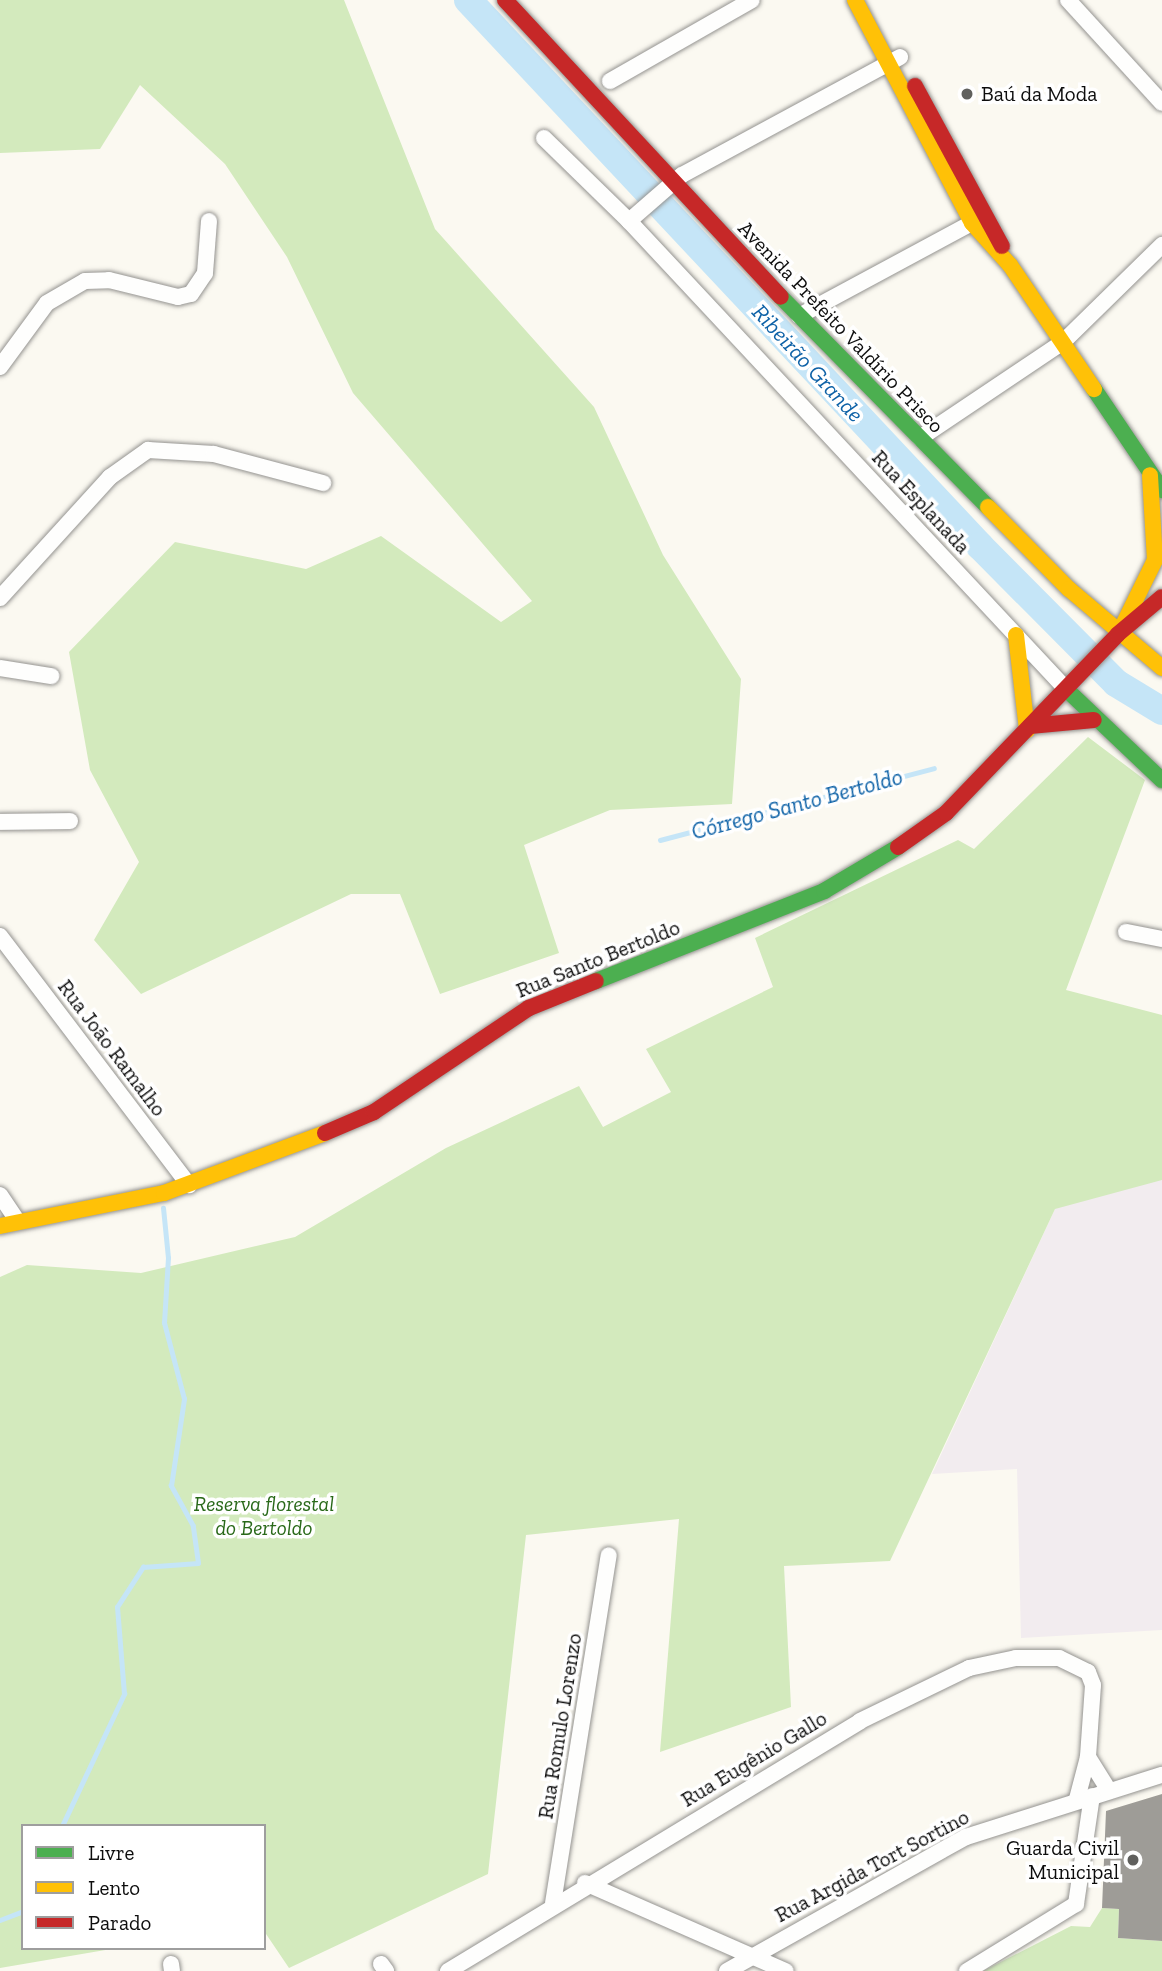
<!DOCTYPE html>
<html>
<head>
<meta charset="utf-8">
<style>
  body { margin:0 }
  #map { position:relative; width:1162px; height:1971px; overflow:hidden; background:#fbf9f1; font-family:"Zilla Slab",serif }
  div>[style] { position:absolute }
  .industrial>* { inset:0; background:#f2ecef }
  .forest>* { inset:0; background:#d3eabd }
  .stream>* { height:4.5px; margin:-2.25px; padding:0 2.25px; transform-origin:2.25px; border-radius:2.25px; background:#c5e5f7 }
  .river>* { height:28px; margin:-14px; padding:0 14px; transform-origin:14px; border-radius:14px; background:#c5e5f7 }
  .building>* { inset:0; background:#9e9c97 }
  .roads { filter:drop-shadow(0 0 2px #949390) drop-shadow(0 0 2px #949390) }
  .street>* { height:16px; margin:-8px; padding:0 8px; transform-origin:8px; border-radius:8px; background:#fefefd }
  .fast>* { height:16px; margin:-8px; padding:0 8px; transform-origin:8px; border-radius:8px; background:#4caf50 }
  .slow>* { height:16px; margin:-8px; padding:0 8px; transform-origin:8px; border-radius:8px; background:#ffc107 }
  .jam>* { height:16px; margin:-8px; padding:0 8px; transform-origin:8px; border-radius:8px; background:#c62828 }
  .dots>* { width:19px; height:19px; translate:-50% -50%; box-sizing:border-box; border:4px solid #fff; border-radius:50% }
  span { translate:-50% -50%; white-space:nowrap; text-align:center; line-height:1.15; -webkit-text-stroke:7px #fff; paint-order:stroke }
  .poi-label { font-size:21px; color:#0d0d0d }
  .left { translate:0 -50%; text-align:left }
  .right { translate:-100% -50%; text-align:right }
  .street-label { font-size:21px; color:#0d0d0d }
  .park-label { font-size:21px; color:#296919; font-style:italic }
  .water-label { font-size:23px; color:#0e62a7; font-style:italic }
  .legend { position:absolute; left:21px; top:1824px; width:245px; height:126px; box-sizing:border-box; background:#fff; border:2px solid #9e9e9e; margin:0; padding:9px 12px; list-style:none; font-size:21px; color:#0d0d0d }
  .legend li { display:flex; align-items:center; gap:14px; height:35px }
  .legend b { width:35px; border:2px solid #9e9e9e }
</style>
</head>
<body>
<div id="map">
  <div class="industrial">
    <i style="clip-path:polygon(1162px 1145px,1162px 1630px,1021px 1638px,1017px 1469px,932px 1474px,1055px 1209px)"></i>
  </div>
  <div class="forest">
    <i style="clip-path:polygon(0 0,344px 0,435px 229px,594px 407px,663px 555px,741px 679px,732px 804px,610px 810px,524px 845px,559px 953px,440px 994px,400px 894px,351px 894px,141px 994px,94px 940px,139px 862px,90px 770px,69px 652px,175px 542px,306px 569px,381px 536px,501px 622px,532px 601px,353px 393px,287px 257px,225px 164px,140px 85px,100px 149px,0 153px)"></i>
    <i style="clip-path:polygon(1088px 737px,1145px 780px,1066px 990px,1162px 1015px,1162px 1180px,1055px 1209px,890px 1561px,784px 1566px,791px 1707px,660px 1752px,679px 1519px,526px 1535px,488px 1874px,289px 1968px,264px 1931px,264px 1826px,23px 1826px,23px 1948px,117px 1948px,0 1968px,0 1277px,27px 1265px,141px 1273px,295px 1237px,446px 1148px,579px 1086px,603px 1127px,671px 1092px,646px 1049px,773px 987px,755px 938px,958px 840px,974px 849px)"></i>
    <i style="clip-path:polygon(1102px 1908px,1119px 1909px,1118px 1938px,1162px 1941px,1162px 1971px,983px 1971px,1071px 1926px,1090px 1927px)"></i>
  </div>
  <div class="stream">
    <i style="left:660px;top:840px;width:283px;rotate:-14.7deg"></i>
    <i style="left:62px;top:1826px;width:146px;rotate:-64.8deg"></i>
    <i style="left:124px;top:1694px;width:87px;rotate:-94.6deg"></i>
    <i style="left:117px;top:1607px;width:48px;rotate:-57deg"></i>
    <i style="left:143px;top:1567px;width:55px;rotate:-4.2deg"></i>
    <i style="left:198px;top:1563px;width:37px;rotate:-98deg"></i>
    <i style="left:193px;top:1526px;width:46px;rotate:-118.8deg"></i>
    <i style="left:171px;top:1486px;width:88px;rotate:-81.5deg"></i>
    <i style="left:184px;top:1399px;width:79px;rotate:-104.7deg"></i>
    <i style="left:164px;top:1323px;width:65px;rotate:-86.5deg"></i>
    <i style="left:168px;top:1258px;width:50px;rotate:-95.7deg"></i>
    <i style="left:0;top:1920px;width:25px;rotate:-21deg"></i>
  </div>
  <div class="river">
    <i style="left:468px;top:0;width:749px;rotate:46.84deg"></i>
    <i style="left:980px;top:546px;width:193px;rotate:45.2deg"></i>
    <i style="left:1116px;top:683px;width:54px;rotate:31.3deg"></i>
  </div>
  <div class="building">
    <i style="clip-path:polygon(1162px 1794px,1162px 1941px,1118px 1938px,1119px 1909px,1102px 1908px,1106px 1811px)"></i>
  </div>
  <div class="roads">
    <div class="street">
      <i style="left:1068px;top:0;width:139px;rotate:47.6deg"></i>
      <i style="left:610px;top:81px;width:163px;rotate:-29.7deg"></i>
      <i style="left:544px;top:138px;width:119px;rotate:44.3deg"></i>
      <i style="left:629px;top:221px;width:642px;rotate:46.96deg"></i>
      <i style="left:629px;top:221px;width:70px;rotate:-41deg"></i>
      <i style="left:682px;top:175px;width:248px;rotate:-28.4deg"></i>
      <i style="left:799px;top:316px;width:204px;rotate:-28.3deg"></i>
      <i style="left:0;top:367px;width:79px;rotate:-53.7deg"></i>
      <i style="left:47px;top:303px;width:44px;rotate:-30.1deg"></i>
      <i style="left:85px;top:281px;width:24px;rotate:-2deg"></i>
      <i style="left:109px;top:280px;width:71px;rotate:13.8deg"></i>
      <i style="left:178px;top:297px;width:13px;rotate:-13deg"></i>
      <i style="left:191px;top:294px;width:25px;rotate:-56deg"></i>
      <i style="left:205px;top:273px;width:52px;rotate:-85.6deg"></i>
      <i style="left:920px;top:438px;width:172px;rotate:-33.9deg"></i>
      <i style="left:1063px;top:342px;width:139px;rotate:-44.4deg"></i>
      <i style="left:0;top:598px;width:164px;rotate:-47.7deg"></i>
      <i style="left:110px;top:477px;width:47px;rotate:-35.4deg"></i>
      <i style="left:148px;top:450px;width:66px;rotate:3.5deg"></i>
      <i style="left:214px;top:454px;width:113px;rotate:14.9deg"></i>
      <i style="left:0;top:668px;width:52px;rotate:8.9deg"></i>
      <i style="left:0;top:822px;width:70px;rotate:-0.8deg"></i>
      <i style="left:1126px;top:932px;width:37px;rotate:11deg"></i>
      <i style="left:0;top:936px;width:313px;rotate:52.8deg"></i>
      <i style="left:0;top:1195px;width:30px;rotate:56deg"></i>
      <i style="left:1088px;top:1757px;width:40px;rotate:58deg"></i>
      <i style="left:585px;top:1883px;width:219px;rotate:23.7deg"></i>
      <i style="left:553px;top:1903px;width:352px;rotate:-80.9deg"></i>
      <i style="left:171px;top:1964px;width:7px;rotate:82deg"></i>
      <i style="left:381px;top:1964px;width:9px;rotate:54deg"></i>
      <i style="left:448px;top:1971px;width:482px;rotate:-31.2deg"></i>
      <i style="left:860px;top:1721px;width:121px;rotate:-25.9deg"></i>
      <i style="left:969px;top:1668px;width:48px;rotate:-12deg"></i>
      <i style="left:1016px;top:1658px;width:43px"></i>
      <i style="left:1059px;top:1658px;width:32px;rotate:26deg"></i>
      <i style="left:1088px;top:1672px;width:14px;rotate:69deg"></i>
      <i style="left:1093px;top:1685px;width:72px;rotate:94deg"></i>
      <i style="left:1088px;top:1757px;width:43px;rotate:104.7deg"></i>
      <i style="left:727px;top:1971px;width:274px;rotate:-29.3deg"></i>
      <i style="left:966px;top:1837px;width:206px;rotate:-17.6deg"></i>
      <i style="left:967px;top:1971px;width:128px;rotate:-31.6deg"></i>
      <i style="left:1076px;top:1904px;width:109px;rotate:-81.6deg"></i>
    </div>
    <div class="fast">
      <i style="left:781px;top:297px;width:295px;rotate:45.4deg"></i>
      <i style="left:1094px;top:389px;width:122px;rotate:56deg"></i>
      <i style="left:1067px;top:690px;width:131px;rotate:43.5deg"></i>
      <i style="left:596px;top:981px;width:245px;rotate:-21.5deg"></i>
      <i style="left:824px;top:891px;width:86px;rotate:-30.7deg"></i>
    </div>
    <div class="slow">
      <i style="left:855px;top:0;width:252px;rotate:62.3deg"></i>
      <i style="left:972px;top:223px;width:57px;rotate:47.9deg"></i>
      <i style="left:1010px;top:265px;width:150px;rotate:55.9deg"></i>
      <i style="left:988px;top:507px;width:115px;rotate:45.4deg"></i>
      <i style="left:1069px;top:589px;width:122px;rotate:40.3deg"></i>
      <i style="left:1123px;top:625px;width:72px;rotate:-63.8deg"></i>
      <i style="left:1155px;top:560px;width:85px;rotate:-93.4deg"></i>
      <i style="left:1016px;top:635px;width:96px;rotate:83.4deg"></i>
      <i style="left:0;top:1226px;width:167px;rotate:-11.4deg"></i>
      <i style="left:164px;top:1193px;width:172px;rotate:-20.4deg"></i>
    </div>
    <div class="jam">
      <i style="left:505px;top:0;width:405px;rotate:47.1deg"></i>
      <i style="left:915px;top:86px;width:182px;rotate:61.5deg"></i>
      <i style="left:1030px;top:726px;width:64px;rotate:-5.4deg"></i>
      <i style="left:898px;top:847px;width:59px;rotate:-35.3deg"></i>
      <i style="left:946px;top:813px;width:248px;rotate:-46.1deg"></i>
      <i style="left:1118px;top:634px;width:57px;rotate:-40.1deg"></i>
      <i style="left:325px;top:1133px;width:53px;rotate:-23.2deg"></i>
      <i style="left:374px;top:1112px;width:187px;rotate:-33.9deg"></i>
      <i style="left:529px;top:1008px;width:72px;rotate:-21.9deg"></i>
    </div>
  </div>
  <div class="dots">
    <i style="left:967px;top:94px;background:#60605d"></i>
    <i style="left:1133px;top:1860px;background:#60605d"></i>
  </div>
  <div class="poi-label">
    <span class="left" style="left:981px;top:94px">Baú da Moda</span>
    <span class="right" style="left:1119px;top:1860px">Guarda Civil<br>Municipal</span>
  </div>
  <div class="street-label">
    <span style="left:841px;top:327px;rotate:46deg">Avenida Prefeito Valdírio Prisco</span>
    <span style="left:921px;top:502px;rotate:47deg">Rua Esplanada</span>
    <span style="left:598px;top:959px;rotate:-22deg">Rua Santo Bertoldo</span>
    <span style="left:112px;top:1048px;rotate:53deg">Rua João Ramalho</span>
    <span style="left:560px;top:1726px;rotate:-81deg">Rua Romulo Lorenzo</span>
    <span style="left:754px;top:1759px;rotate:-31deg">Rua Eugênio Gallo</span>
    <span style="left:872px;top:1866px;rotate:-28deg">Rua Argida Tort Sortino</span>
  </div>
  <div class="park-label">
    <span style="left:264px;top:1516px">Reserva florestal<br>do Bertoldo</span>
  </div>
  <div class="water-label">
    <span style="left:808px;top:363px;rotate:47deg">Ribeirão Grande</span>
    <span style="left:797px;top:804px;rotate:-15deg">Córrego Santo Bertoldo</span>
  </div>
  <ul class="legend">
  <li><b style="height:9px;background:#4caf50"></b>Livre</li>
  <li><b style="height:9px;background:#ffc107"></b>Lento</li>
  <li><b style="height:9px;background:#c62828"></b>Parado</li>
  </ul>
</div>
</body>
</html>
